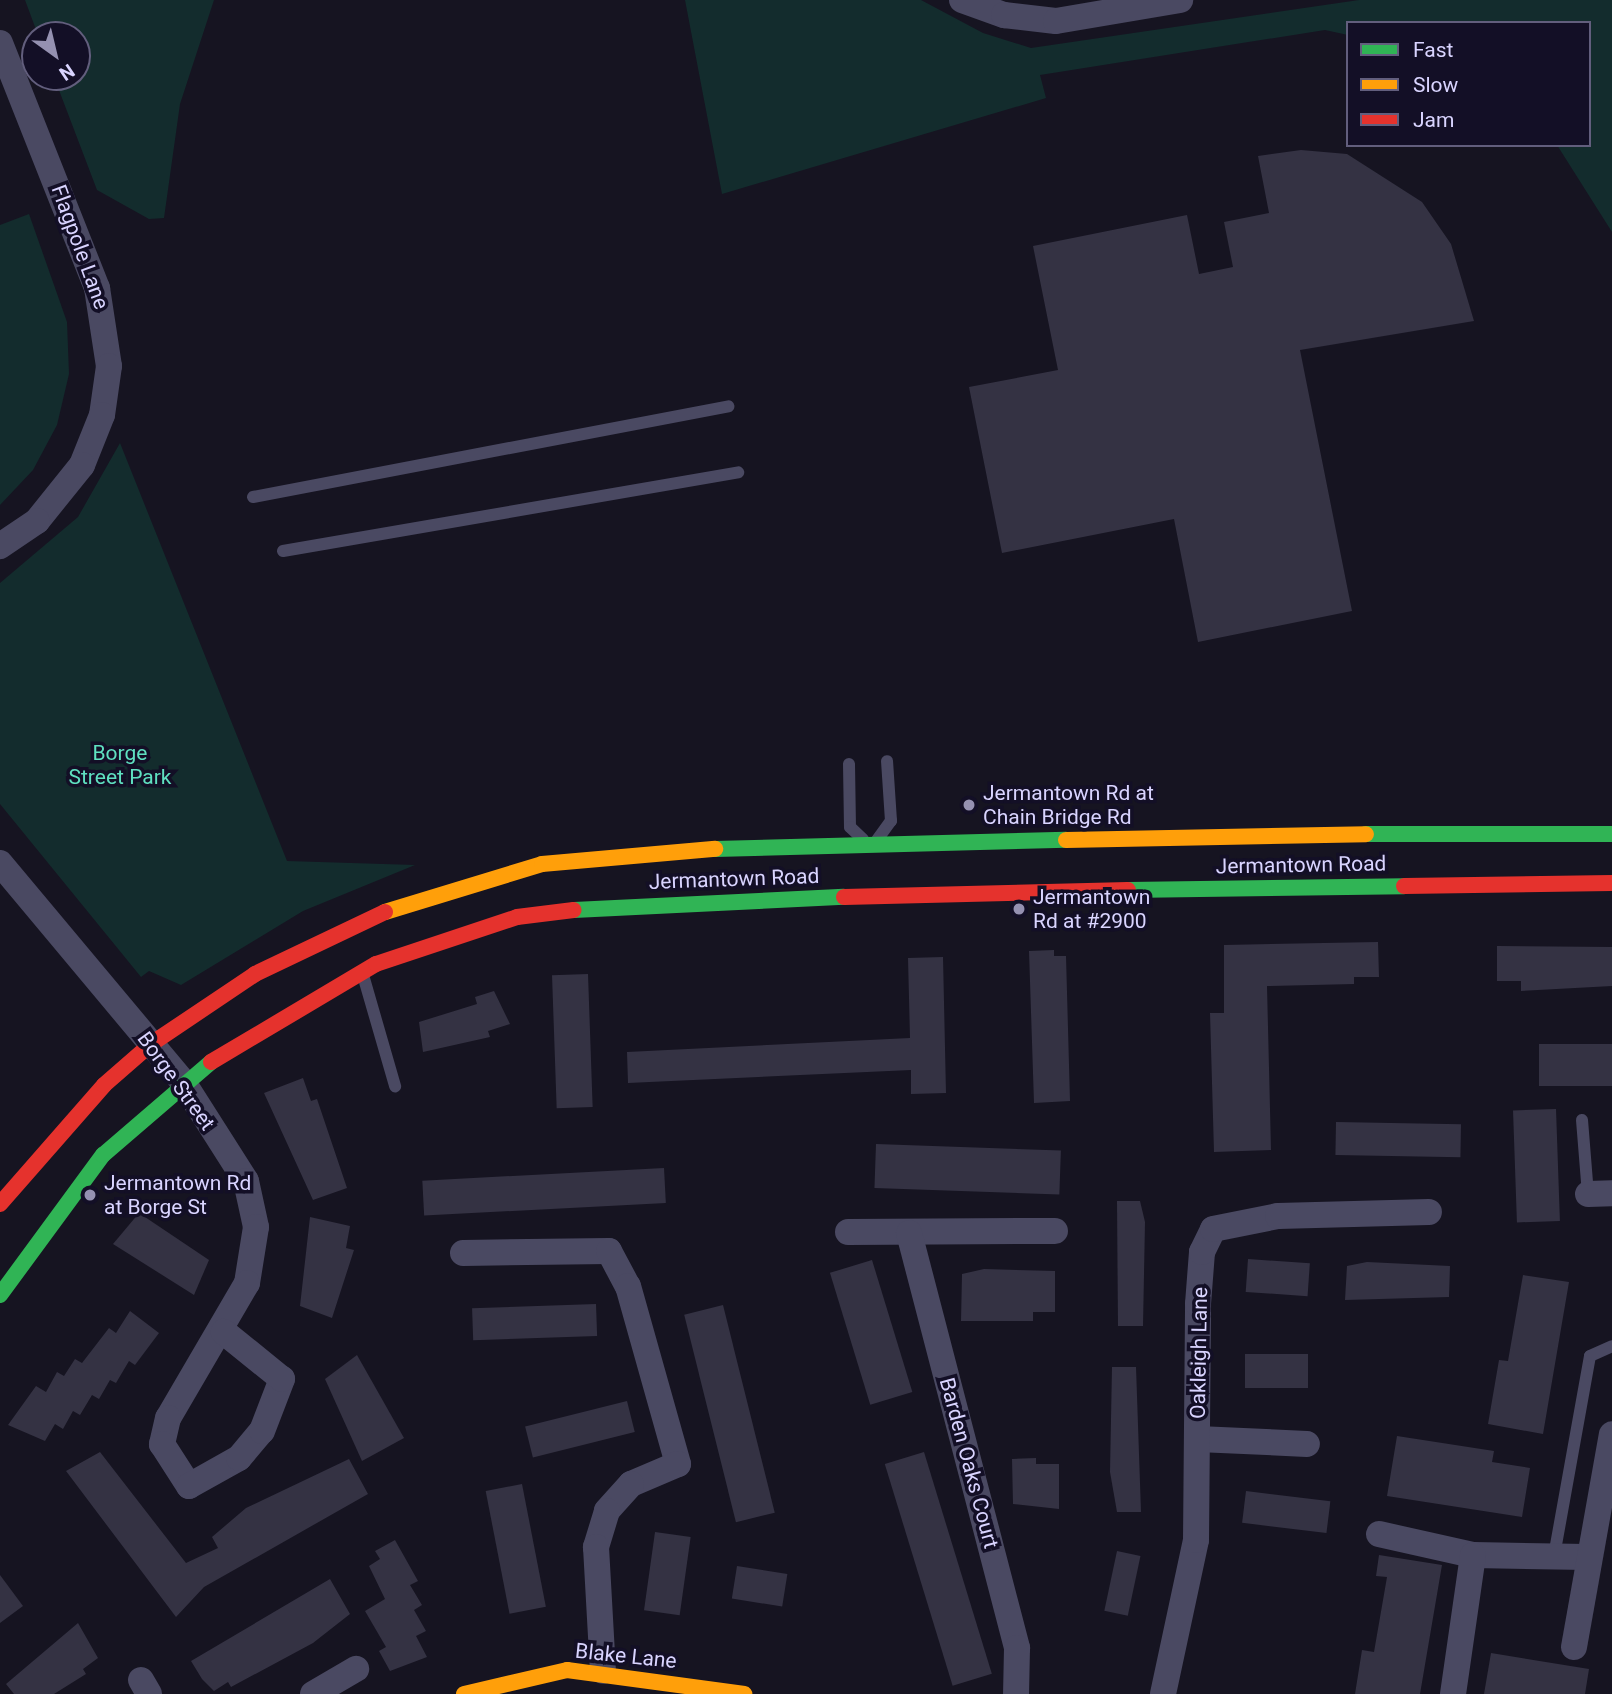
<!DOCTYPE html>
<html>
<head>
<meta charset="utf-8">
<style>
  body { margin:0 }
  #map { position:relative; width:1612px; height:1694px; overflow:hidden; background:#161421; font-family:Roboto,sans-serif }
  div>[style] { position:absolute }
  .green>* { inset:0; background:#132c2d }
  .building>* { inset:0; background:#343243; transform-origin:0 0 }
  .lane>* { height:12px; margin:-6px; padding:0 6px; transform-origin:6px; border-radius:6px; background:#4a4962 }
  .street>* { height:26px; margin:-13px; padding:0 13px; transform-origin:13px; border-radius:13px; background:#4a4962 }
  .fast>* { height:16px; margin:-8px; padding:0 8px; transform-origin:8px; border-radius:8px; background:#30b455 }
  .slow>* { height:16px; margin:-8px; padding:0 8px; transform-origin:8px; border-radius:8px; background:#ff9f0a }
  .jam>* { height:16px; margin:-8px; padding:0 8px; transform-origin:8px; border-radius:8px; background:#e5322d }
  .dots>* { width:19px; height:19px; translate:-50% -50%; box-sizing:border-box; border:4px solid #130f26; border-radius:50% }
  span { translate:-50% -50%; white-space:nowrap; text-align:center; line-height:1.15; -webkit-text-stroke:7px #130f26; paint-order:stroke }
  .street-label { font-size:21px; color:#d9d4ff }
  .park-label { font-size:21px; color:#5fe0c0 }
  .poi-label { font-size:21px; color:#d9d4ff }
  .left { translate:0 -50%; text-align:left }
  .legend { position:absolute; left:1346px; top:21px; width:245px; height:126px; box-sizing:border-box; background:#130f26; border:2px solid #625e7d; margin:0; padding:9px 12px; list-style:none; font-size:21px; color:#d9d4ff }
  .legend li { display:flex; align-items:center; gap:14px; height:35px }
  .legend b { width:35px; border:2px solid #625e7d }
  .north { position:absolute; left:21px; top:21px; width:70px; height:70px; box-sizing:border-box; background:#130f26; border:2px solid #625e7d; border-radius:50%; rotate:146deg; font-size:19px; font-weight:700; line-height:28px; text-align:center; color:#d9d4ff }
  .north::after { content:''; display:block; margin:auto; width:24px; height:32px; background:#9591b1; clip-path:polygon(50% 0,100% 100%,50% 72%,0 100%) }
</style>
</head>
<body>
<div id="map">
  <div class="green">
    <i style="clip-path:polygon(25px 0,214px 0,180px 104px,164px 218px,149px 219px,97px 190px,54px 77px,77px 77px,77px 35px,38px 35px)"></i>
    <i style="clip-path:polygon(685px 0,921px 0,983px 33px,1031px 48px,1359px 0,1612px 0,1612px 232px,1557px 145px,1589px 145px,1589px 23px,1348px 23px,1348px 35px,1325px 30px,1040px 75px,1046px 98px,722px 194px)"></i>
    <i style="clip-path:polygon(29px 214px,67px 322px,69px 374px,57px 425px,33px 470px,0 505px,0 225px)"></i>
    <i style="clip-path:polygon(120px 443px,287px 861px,415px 865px,303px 911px,181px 985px,149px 971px,141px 977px,0 804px,0 583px,78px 517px)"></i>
  </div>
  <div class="building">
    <i style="clip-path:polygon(1301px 150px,1347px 154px,1422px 202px,1451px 244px,1474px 321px,1300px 350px,1352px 611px,1198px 642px,1174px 519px,1002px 553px,969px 387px,1058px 370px,1033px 246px,1187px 215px,1199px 274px,1233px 267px,1224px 222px,1269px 213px,1258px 156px)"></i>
    <i style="clip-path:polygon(1378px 942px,1379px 977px,1354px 977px,1354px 984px,1267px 986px,1271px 1150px,1214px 1152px,1210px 1013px,1224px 1013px,1224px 945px)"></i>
    <i style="clip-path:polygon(1497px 946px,1612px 947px,1612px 986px,1521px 991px,1521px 981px,1497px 981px)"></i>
    <i style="clip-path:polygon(1054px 950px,1054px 956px,1066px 956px,1070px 1101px,1034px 1103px,1029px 951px)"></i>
    <i style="clip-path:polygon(943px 957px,946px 1093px,911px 1094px,911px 1070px,628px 1083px,627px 1052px,910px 1038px,908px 958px)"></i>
    <i style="left:588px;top:974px;width:133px;height:36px;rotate:88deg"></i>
    <i style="clip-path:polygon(494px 991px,510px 1024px,488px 1031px,490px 1037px,423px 1052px,419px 1022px,477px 1004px,475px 997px)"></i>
    <i style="left:1612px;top:1044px;width:42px;height:73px;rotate:90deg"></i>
    <i style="clip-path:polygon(303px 1078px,311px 1101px,317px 1099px,347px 1188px,313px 1200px,264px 1093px)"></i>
    <i style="left:1556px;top:1109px;width:112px;height:43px;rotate:88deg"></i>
    <i style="left:1336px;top:1122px;width:125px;height:33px;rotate:1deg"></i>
    <i style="left:876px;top:1144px;width:185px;height:44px;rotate:2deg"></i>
    <i style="left:664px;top:1168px;width:35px;height:242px;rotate:87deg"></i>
    <i style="clip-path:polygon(1117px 1201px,1140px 1201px,1145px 1222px,1143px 1326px,1118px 1326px)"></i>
    <i style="clip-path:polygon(139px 1213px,209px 1260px,194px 1295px,113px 1244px)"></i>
    <i style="clip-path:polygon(310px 1217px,350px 1226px,346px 1248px,354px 1250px,332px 1318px,300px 1306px)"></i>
    <i style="left:1248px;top:1259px;width:62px;height:33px;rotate:4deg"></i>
    <i style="left:872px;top:1260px;width:138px;height:44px;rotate:73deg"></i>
    <i style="clip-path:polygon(1367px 1262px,1450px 1266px,1449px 1297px,1345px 1300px,1347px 1266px)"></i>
    <i style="clip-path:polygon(984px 1269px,1055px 1271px,1055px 1312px,1033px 1312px,1033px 1321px,961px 1321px,962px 1274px)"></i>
    <i style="clip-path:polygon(1523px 1275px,1569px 1282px,1543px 1434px,1488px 1424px,1499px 1360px,1508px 1361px)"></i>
    <i style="left:596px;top:1304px;width:32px;height:124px;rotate:88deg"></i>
    <i style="left:723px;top:1305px;width:214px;height:40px;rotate:76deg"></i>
    <i style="clip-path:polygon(130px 1311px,159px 1333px,135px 1365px,129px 1361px,116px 1383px,110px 1380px,99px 1399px,92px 1395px,80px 1415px,73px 1411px,63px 1429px,55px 1424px,45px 1441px,8px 1425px,36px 1386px,46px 1392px,57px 1372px,64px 1376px,75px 1359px,82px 1363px,109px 1328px,116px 1333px)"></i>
    <i style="left:1245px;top:1354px;width:63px;height:34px"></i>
    <i style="clip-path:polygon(357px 1355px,404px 1438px,362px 1461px,325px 1379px)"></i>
    <i style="clip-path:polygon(1112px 1367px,1136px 1367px,1141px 1512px,1117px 1512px,1110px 1472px)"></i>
    <i style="left:627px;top:1401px;width:32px;height:105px;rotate:76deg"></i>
    <i style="clip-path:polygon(1397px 1436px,1494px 1451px,1492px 1462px,1530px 1468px,1522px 1517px,1387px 1496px)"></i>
    <i style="clip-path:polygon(100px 1452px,186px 1563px,218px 1548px,212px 1537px,246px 1508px,349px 1459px,368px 1494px,204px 1587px,176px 1617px,66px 1471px)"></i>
    <i style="left:924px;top:1452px;width:232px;height:41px;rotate:73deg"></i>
    <i style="clip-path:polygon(1036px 1458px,1036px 1464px,1059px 1464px,1059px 1509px,1013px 1504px,1012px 1459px)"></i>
    <i style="left:522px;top:1484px;width:125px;height:37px;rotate:79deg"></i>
    <i style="left:1246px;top:1491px;width:85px;height:32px;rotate:7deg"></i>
    <i style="left:655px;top:1532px;width:36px;height:79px;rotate:8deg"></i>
    <i style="clip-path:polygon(395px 1540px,418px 1581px,410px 1585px,422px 1605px,414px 1610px,426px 1631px,416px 1636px,427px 1657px,390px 1671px,379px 1651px,386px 1647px,365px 1611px,385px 1599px,369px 1566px,380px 1559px,375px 1551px)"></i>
    <i style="left:1117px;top:1551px;width:24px;height:61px;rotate:12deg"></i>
    <i style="clip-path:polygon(1379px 1555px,1442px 1565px,1420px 1694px,1355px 1694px,1362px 1650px,1374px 1652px,1387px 1577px,1376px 1576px)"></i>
    <i style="left:737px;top:1566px;width:51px;height:33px;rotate:9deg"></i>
    <i style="clip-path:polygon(0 1575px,23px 1606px,0 1623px)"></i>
    <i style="clip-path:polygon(330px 1579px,350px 1614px,313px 1643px,231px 1687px,228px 1682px,214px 1691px,202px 1679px,191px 1661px)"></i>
    <i style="clip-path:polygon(78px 1623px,98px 1658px,83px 1669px,86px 1674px,54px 1694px,14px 1694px,6px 1684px)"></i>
    <i style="clip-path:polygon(1491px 1653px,1589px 1669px,1585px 1694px,1484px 1694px)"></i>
  </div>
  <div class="lane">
    <i style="left:253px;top:497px;width:484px;rotate:-10.8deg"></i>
    <i style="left:283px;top:551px;width:462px;rotate:-9.8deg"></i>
    <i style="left:849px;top:764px;width:63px;rotate:89.1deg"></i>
    <i style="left:850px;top:827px;width:18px;rotate:43deg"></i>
    <i style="left:877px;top:840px;width:24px;rotate:-54deg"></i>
    <i style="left:891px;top:821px;width:60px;rotate:-93.8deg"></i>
    <i style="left:363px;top:975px;width:116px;rotate:73.9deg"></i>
    <i style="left:1582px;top:1120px;width:74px;rotate:85.4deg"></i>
    <i style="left:1554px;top:1556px;width:203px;rotate:-79.8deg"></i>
    <i style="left:1590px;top:1356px;width:24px;rotate:-24deg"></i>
  </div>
  <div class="street">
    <i style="left:962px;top:0;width:45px;rotate:19.7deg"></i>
    <i style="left:1004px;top:15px;width:52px;rotate:6.6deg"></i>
    <i style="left:1056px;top:21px;width:126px;rotate:-9.6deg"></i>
    <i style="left:0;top:43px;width:264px;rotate:68.4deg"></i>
    <i style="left:97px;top:288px;width:79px;rotate:81.3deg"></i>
    <i style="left:109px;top:366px;width:49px;rotate:98.1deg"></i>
    <i style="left:102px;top:415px;width:54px;rotate:111.8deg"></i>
    <i style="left:82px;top:465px;width:72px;rotate:128.8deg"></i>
    <i style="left:37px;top:521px;width:45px;rotate:146deg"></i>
    <i style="left:0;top:863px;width:285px;rotate:50.1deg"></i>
    <i style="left:183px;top:1082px;width:117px;rotate:57.5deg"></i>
    <i style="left:246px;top:1181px;width:47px;rotate:77.7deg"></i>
    <i style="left:256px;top:1227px;width:57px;rotate:99.1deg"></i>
    <i style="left:247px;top:1283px;width:156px;rotate:120.3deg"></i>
    <i style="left:168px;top:1418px;width:27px;rotate:103deg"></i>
    <i style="left:162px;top:1444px;width:50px;rotate:57.3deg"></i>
    <i style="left:189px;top:1486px;width:57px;rotate:-29.2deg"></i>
    <i style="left:239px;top:1458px;width:35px;rotate:-50deg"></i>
    <i style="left:262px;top:1431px;width:56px;rotate:-69deg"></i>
    <i style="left:282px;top:1379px;width:75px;rotate:-141deg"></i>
    <i style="left:1588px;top:1194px;width:24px;rotate:-2deg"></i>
    <i style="left:848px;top:1232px;width:207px;rotate:-0.3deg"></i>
    <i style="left:909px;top:1233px;width:429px;rotate:75.4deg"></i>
    <i style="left:1017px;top:1648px;width:46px;rotate:91.2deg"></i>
    <i style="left:463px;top:1253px;width:146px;rotate:-0.8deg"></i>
    <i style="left:609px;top:1251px;width:40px;rotate:62deg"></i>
    <i style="left:628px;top:1286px;width:185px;rotate:74.3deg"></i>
    <i style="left:678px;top:1464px;width:51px;rotate:156.9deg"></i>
    <i style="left:631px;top:1484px;width:36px;rotate:132deg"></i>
    <i style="left:607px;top:1511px;width:38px;rotate:107deg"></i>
    <i style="left:596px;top:1547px;width:124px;rotate:86.8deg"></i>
    <i style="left:1198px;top:1439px;width:109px;rotate:2.6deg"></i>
    <i style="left:1379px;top:1534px;width:96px;rotate:12.6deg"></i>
    <i style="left:1473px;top:1555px;width:114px;rotate:1deg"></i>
    <i style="left:1574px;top:1647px;width:216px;rotate:-79.9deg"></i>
    <i style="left:141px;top:1680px;width:16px;rotate:60deg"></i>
    <i style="left:313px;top:1694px;width:50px;rotate:-30.2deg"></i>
    <i style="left:1163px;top:1694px;width:157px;rotate:-77.9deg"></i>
    <i style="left:1196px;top:1540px;width:236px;rotate:-89.5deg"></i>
    <i style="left:1198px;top:1304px;width:52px;rotate:-85.6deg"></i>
    <i style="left:1202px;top:1252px;width:25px;rotate:-64deg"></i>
    <i style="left:1213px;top:1229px;width:66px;rotate:-11.3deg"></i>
    <i style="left:1278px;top:1216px;width:151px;rotate:-1.5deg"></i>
    <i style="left:1453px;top:1694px;width:140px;rotate:-81.8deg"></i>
  </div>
  <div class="fast">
    <i style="left:1366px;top:834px;width:246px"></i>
    <i style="left:715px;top:849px;width:351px;rotate:-1.5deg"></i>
    <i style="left:1128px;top:890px;width:276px;rotate:-0.8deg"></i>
    <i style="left:574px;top:910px;width:270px;rotate:-2.8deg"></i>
    <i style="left:0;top:1295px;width:174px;rotate:-53.7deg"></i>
    <i style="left:103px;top:1155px;width:143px;rotate:-40.7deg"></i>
  </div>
  <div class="slow">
    <i style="left:1066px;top:840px;width:300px;rotate:-1.1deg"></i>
    <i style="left:385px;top:912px;width:164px;rotate:-17deg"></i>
    <i style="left:542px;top:864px;width:174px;rotate:-5deg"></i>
    <i style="left:464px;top:1694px;width:106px;rotate:-13.1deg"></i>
    <i style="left:567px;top:1670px;width:179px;rotate:7.7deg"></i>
  </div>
  <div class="jam">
    <i style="left:1404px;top:886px;width:208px;rotate:-0.8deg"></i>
    <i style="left:844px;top:897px;width:284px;rotate:-1.4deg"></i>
    <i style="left:211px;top:1062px;width:192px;rotate:-30.7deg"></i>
    <i style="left:376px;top:964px;width:149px;rotate:-18.4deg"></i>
    <i style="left:517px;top:917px;width:57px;rotate:-7deg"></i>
    <i style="left:0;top:1204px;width:158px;rotate:-48.8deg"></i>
    <i style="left:104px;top:1085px;width:62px;rotate:-41.1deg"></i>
    <i style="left:151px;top:1044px;width:125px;rotate:-33.9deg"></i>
    <i style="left:255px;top:974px;width:144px;rotate:-25.5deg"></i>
  </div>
  <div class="dots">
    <i style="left:969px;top:805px;background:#9591b1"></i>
    <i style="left:1019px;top:909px;background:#9591b1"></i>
    <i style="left:90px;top:1195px;background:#9591b1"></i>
  </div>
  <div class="street-label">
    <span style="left:80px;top:247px;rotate:70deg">Flagpole Lane</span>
    <span style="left:1301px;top:865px;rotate:-1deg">Jermantown Road</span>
    <span style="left:734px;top:879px;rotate:-2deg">Jermantown Road</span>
    <span style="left:176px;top:1081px;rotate:54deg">Borge Street</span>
    <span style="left:1199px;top:1353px;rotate:-89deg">Oakleigh Lane</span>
    <span style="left:969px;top:1463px;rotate:75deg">Barden Oaks Court</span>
    <span style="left:626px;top:1656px;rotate:6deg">Blake Lane</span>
  </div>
  <div class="park-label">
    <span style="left:120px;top:765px">Borge<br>Street Park</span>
  </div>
  <div class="poi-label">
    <span class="left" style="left:983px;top:805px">Jermantown Rd at<br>Chain Bridge Rd</span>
    <span class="left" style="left:1033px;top:909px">Jermantown<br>Rd at #2900</span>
    <span class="left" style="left:104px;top:1195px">Jermantown Rd<br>at Borge St</span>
  </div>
  <ul class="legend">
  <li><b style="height:9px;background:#30b455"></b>Fast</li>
  <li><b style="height:9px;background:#ff9f0a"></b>Slow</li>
  <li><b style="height:9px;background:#e5322d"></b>Jam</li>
  </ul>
  <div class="north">N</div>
</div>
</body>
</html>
